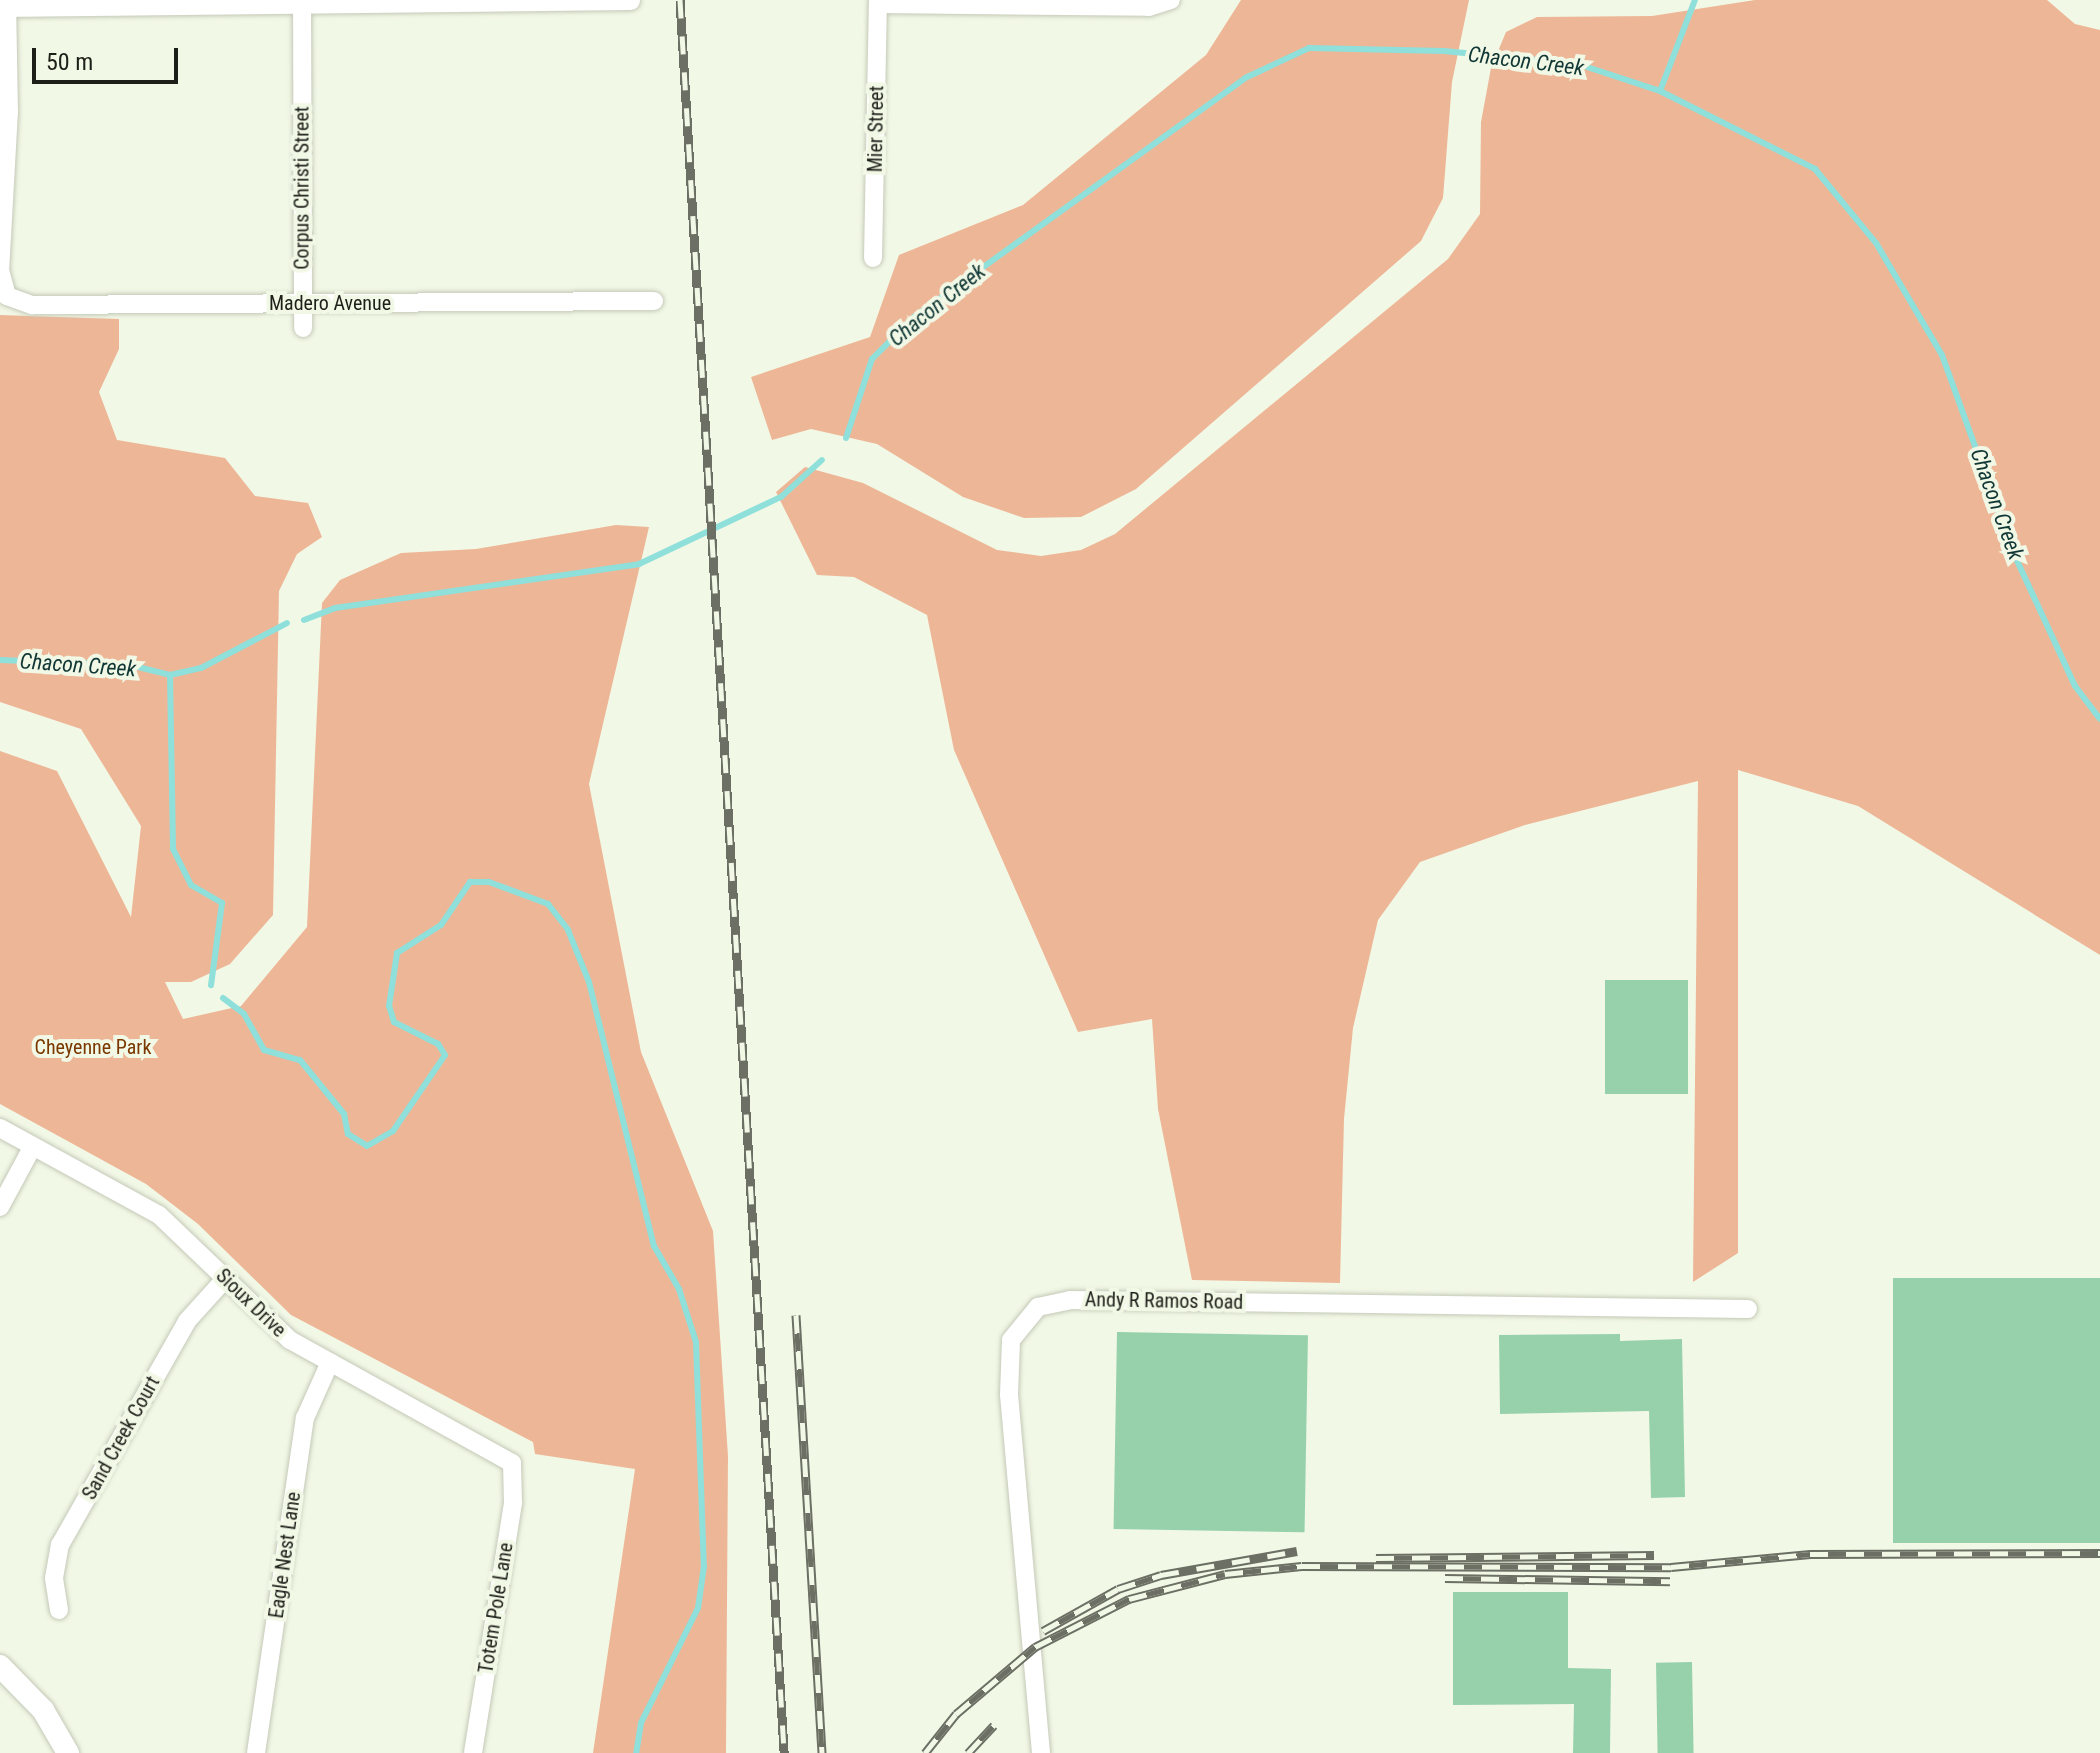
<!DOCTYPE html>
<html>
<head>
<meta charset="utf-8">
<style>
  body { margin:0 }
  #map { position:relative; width:2100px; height:1753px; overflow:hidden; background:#f2f8e6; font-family:"Roboto Condensed",sans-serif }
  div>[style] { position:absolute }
  .green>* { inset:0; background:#edb797 }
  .stream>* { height:6px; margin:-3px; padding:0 3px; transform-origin:3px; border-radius:3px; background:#8fdfda }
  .building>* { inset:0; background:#97d1ac; transform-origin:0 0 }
  .roads { filter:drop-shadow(0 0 2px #c4c9b8) drop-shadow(0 0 2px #c4c9b8) }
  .minor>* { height:18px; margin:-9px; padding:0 9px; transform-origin:9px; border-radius:9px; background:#fff }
  .tertiary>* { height:22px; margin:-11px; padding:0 11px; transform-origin:11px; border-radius:11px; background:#fff }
  .rail>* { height:9px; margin-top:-4.5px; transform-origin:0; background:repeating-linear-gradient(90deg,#f2f8e6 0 18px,#6b6f64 0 36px); box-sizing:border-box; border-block:2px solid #6b6f64 }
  span { translate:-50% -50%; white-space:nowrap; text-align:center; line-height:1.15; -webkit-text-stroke:8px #f2f8e6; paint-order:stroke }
  .street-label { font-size:20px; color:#1d1f19 }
  .park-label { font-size:20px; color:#7a3800 }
  .water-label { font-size:22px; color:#103735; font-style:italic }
  .scale { position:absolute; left:32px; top:48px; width:146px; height:36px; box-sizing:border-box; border:4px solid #1d1f19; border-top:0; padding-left:10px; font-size:24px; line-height:28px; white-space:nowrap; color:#1d1f19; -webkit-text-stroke:6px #f2f8e6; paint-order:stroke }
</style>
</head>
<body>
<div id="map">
  <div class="green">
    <i style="clip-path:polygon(1241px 0,1469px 0,1452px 82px,1443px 198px,1421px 241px,1136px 489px,1081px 517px,1024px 518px,963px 497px,877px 444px,811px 429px,772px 440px,751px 377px,870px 337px,899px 255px,1023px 205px,1206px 55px)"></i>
    <i style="clip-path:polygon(1755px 0,2047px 0,2075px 24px,2100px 30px,2100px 955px,1858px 806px,1738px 770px,1738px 1253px,1693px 1282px,1698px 781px,1525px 825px,1420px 862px,1378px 920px,1353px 1028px,1344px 1119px,1340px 1283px,1192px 1280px,1158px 1109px,1152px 1019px,1078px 1032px,954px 750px,927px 615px,854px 577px,817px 575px,776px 492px,805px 467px,863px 483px,997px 550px,1041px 556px,1081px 550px,1115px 534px,1448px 259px,1480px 214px,1481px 122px,1491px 68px,1506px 32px,1537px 17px,1652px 16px)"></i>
    <i style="clip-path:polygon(0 315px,119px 319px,119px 349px,99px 392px,117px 440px,225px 458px,255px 496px,308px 503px,322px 537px,297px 554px,279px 591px,273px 915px,230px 964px,191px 982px,165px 982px,183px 1019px,241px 1006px,307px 927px,322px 603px,340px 580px,401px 553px,476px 549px,616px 525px,649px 527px,589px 784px,641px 1052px,713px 1231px,728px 1456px,726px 1753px,593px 1753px,635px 1469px,535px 1454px,533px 1442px,291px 1315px,198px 1224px,146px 1184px,0 1104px,0 751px,57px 771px,131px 917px,141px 826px,81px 729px,0 702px)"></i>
  </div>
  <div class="stream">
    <i style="left:1660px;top:91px;width:97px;rotate:-69deg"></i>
    <i style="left:846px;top:438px;width:83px;rotate:-71.8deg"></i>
    <i style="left:872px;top:359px;width:59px;rotate:-45deg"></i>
    <i style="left:914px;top:317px;width:408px;rotate:-35.8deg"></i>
    <i style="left:1245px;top:78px;width:71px;rotate:-25.1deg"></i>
    <i style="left:1309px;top:48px;width:135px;rotate:1.3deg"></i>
    <i style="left:1444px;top:51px;width:135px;rotate:5.5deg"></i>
    <i style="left:1578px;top:64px;width:86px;rotate:18.2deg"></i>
    <i style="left:1660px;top:91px;width:174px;rotate:26.7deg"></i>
    <i style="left:1815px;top:169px;width:96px;rotate:50.5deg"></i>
    <i style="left:1876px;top:243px;width:130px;rotate:59.5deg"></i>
    <i style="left:1942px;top:355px;width:212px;rotate:70.1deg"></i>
    <i style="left:2014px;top:554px;width:145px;rotate:65.2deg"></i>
    <i style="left:2075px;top:686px;width:41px;rotate:52.9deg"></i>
    <i style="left:304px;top:620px;width:33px;rotate:-21deg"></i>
    <i style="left:335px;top:608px;width:307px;rotate:-8.2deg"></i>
    <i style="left:639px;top:564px;width:157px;rotate:-25.3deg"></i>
    <i style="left:781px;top:497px;width:55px;rotate:-42.1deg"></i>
    <i style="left:0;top:660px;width:130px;rotate:2.2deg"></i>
    <i style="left:130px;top:665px;width:41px;rotate:14deg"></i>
    <i style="left:170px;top:675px;width:32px;rotate:-13deg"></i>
    <i style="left:201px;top:668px;width:97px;rotate:-27.6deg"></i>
    <i style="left:170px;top:675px;width:174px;rotate:89deg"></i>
    <i style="left:173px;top:849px;width:40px;rotate:63.4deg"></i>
    <i style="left:191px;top:885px;width:36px;rotate:30deg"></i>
    <i style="left:222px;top:903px;width:83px;rotate:97.6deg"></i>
    <i style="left:223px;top:998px;width:26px;rotate:37deg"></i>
    <i style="left:244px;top:1014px;width:41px;rotate:60.9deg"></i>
    <i style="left:264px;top:1050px;width:37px;rotate:16deg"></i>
    <i style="left:300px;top:1060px;width:70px;rotate:50.8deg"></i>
    <i style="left:344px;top:1114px;width:20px;rotate:79deg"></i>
    <i style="left:348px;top:1134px;width:22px;rotate:32deg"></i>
    <i style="left:367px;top:1146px;width:30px;rotate:-30deg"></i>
    <i style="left:393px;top:1131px;width:92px;rotate:-55.6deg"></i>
    <i style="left:445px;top:1055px;width:13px;rotate:-122deg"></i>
    <i style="left:438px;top:1044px;width:49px;rotate:-153.4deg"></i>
    <i style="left:394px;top:1022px;width:17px;rotate:-107deg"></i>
    <i style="left:389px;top:1006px;width:54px;rotate:-81.4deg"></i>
    <i style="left:397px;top:953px;width:52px;rotate:-32.5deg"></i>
    <i style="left:441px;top:925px;width:52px;rotate:-56deg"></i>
    <i style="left:470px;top:882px;width:19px"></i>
    <i style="left:489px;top:882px;width:63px;rotate:20.4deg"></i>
    <i style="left:548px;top:904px;width:33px;rotate:52deg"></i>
    <i style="left:568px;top:930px;width:56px;rotate:68deg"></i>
    <i style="left:589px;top:982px;width:272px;rotate:76.2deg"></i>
    <i style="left:654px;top:1246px;width:50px;rotate:59.8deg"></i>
    <i style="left:679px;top:1289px;width:56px;rotate:72.2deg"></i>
    <i style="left:696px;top:1342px;width:224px;rotate:88deg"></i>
    <i style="left:704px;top:1566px;width:42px;rotate:98.1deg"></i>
    <i style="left:698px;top:1608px;width:128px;rotate:116.4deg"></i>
    <i style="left:641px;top:1723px;width:30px;rotate:99deg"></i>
  </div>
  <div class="building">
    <i style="left:1605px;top:980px;width:83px;height:114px"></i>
    <i style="left:1893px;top:1278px;width:207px;height:265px"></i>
    <i style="left:1117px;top:1332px;width:191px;height:197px;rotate:1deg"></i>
    <i style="clip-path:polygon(1620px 1334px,1620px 1341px,1682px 1339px,1685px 1497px,1651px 1498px,1649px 1411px,1500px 1414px,1499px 1335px)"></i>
    <i style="clip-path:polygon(1453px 1592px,1568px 1592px,1568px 1668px,1611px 1669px,1610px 1753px,1573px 1753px,1574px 1704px,1453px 1705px)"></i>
    <i style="left:1692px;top:1662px;width:91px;height:36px;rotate:89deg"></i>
  </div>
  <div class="roads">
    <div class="minor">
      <i style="left:7px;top:0;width:111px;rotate:89deg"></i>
      <i style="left:9px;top:111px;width:159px;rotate:93.2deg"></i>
      <i style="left:0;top:270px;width:27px;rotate:75deg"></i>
      <i style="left:7px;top:296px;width:27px;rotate:20deg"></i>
      <i style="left:32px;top:305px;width:622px;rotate:-0.37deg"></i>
      <i style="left:302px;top:0;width:328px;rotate:89.8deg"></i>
      <i style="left:878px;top:4px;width:271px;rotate:0.6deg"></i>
      <i style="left:1149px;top:7px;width:23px;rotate:-18deg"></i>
      <i style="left:0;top:8px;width:631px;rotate:-0.64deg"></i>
      <i style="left:873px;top:258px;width:258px;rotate:-88.9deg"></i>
      <i style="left:0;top:1128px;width:181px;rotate:28.7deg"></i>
      <i style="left:159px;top:1215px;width:181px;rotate:43.7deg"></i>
      <i style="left:290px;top:1340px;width:254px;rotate:29deg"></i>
      <i style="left:512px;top:1463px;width:40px;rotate:88.6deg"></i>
      <i style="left:513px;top:1503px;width:253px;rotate:99.1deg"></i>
      <i style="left:0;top:1207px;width:69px;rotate:-61.6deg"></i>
      <i style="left:59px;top:1610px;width:32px;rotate:-99deg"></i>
      <i style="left:54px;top:1578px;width:34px;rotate:-80deg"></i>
      <i style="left:60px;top:1545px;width:257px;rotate:-60.4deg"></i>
      <i style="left:187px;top:1321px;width:55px;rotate:-47.9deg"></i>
      <i style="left:256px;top:1753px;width:339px;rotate:-81.7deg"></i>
      <i style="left:305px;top:1418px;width:61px;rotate:-65.9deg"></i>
      <i style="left:1041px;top:1753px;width:359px;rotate:-95.1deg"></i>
      <i style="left:1009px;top:1395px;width:55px;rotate:-87.9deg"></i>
      <i style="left:1011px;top:1340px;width:43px;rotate:-50.7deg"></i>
      <i style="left:1038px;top:1307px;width:33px;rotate:-12deg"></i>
      <i style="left:1070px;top:1300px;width:678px;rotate:0.76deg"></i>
    </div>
    <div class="tertiary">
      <i style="left:0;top:1666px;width:62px;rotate:45.7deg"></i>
      <i style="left:43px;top:1710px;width:50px;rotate:59.8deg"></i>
    </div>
  </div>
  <div class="rail">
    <i style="left:680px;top:0;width:1756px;rotate:86.6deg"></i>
    <i style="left:796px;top:1315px;width:439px;rotate:86.6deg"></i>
    <i style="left:1376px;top:1558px;width:278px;rotate:-0.6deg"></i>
    <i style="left:1445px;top:1578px;width:225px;rotate:0.8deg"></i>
    <i style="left:1043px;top:1631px;width:86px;rotate:-29.2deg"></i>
    <i style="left:1118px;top:1589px;width:45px;rotate:-18deg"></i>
    <i style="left:1161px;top:1575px;width:138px;rotate:-10deg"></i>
    <i style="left:925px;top:1753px;width:50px;rotate:-51.5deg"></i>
    <i style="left:956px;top:1714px;width:104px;rotate:-40.3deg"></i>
    <i style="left:1035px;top:1647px;width:106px;rotate:-27.1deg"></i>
    <i style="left:1129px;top:1599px;width:99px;rotate:-14.6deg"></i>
    <i style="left:1225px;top:1574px;width:77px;rotate:-5.9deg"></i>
    <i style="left:1302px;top:1566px;width:369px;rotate:0.2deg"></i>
    <i style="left:1671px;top:1567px;width:140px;rotate:-5.3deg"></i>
    <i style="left:1810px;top:1554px;width:290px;rotate:-0.2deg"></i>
    <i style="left:968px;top:1753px;width:38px;rotate:-47deg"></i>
  </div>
  <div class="street-label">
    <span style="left:876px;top:129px;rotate:-89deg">Mier Street</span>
    <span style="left:302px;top:188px;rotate:-90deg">Corpus Christi Street</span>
    <span style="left:330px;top:303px">Madero Avenue</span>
    <span style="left:1164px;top:1301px;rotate:1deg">Andy R Ramos Road</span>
    <span style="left:251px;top:1303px;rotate:44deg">Sioux Drive</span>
    <span style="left:121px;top:1438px;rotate:-61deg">Sand Creek Court</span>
    <span style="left:285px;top:1555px;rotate:-82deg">Eagle Nest Lane</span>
    <span style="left:496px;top:1608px;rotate:-81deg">Totem Pole Lane</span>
  </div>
  <div class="park-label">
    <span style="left:93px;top:1047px">Cheyenne Park</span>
  </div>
  <div class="water-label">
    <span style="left:1526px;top:61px;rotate:7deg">Chacon Creek</span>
    <span style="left:937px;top:305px;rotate:-39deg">Chacon Creek</span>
    <span style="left:1997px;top:504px;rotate:70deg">Chacon Creek</span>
    <span style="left:78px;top:665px;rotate:4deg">Chacon Creek</span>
  </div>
  <div class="scale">50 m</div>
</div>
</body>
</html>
